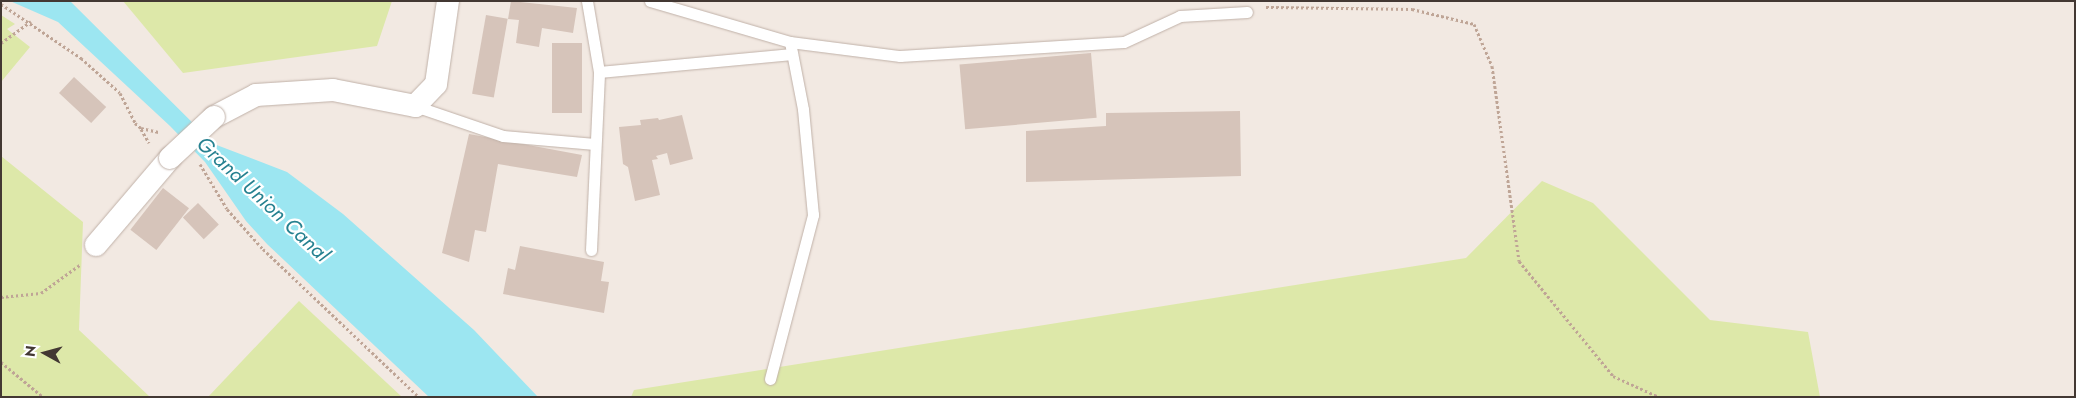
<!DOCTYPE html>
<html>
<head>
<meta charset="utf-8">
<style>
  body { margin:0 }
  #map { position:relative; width:2076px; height:398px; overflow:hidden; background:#f2e9e2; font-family:Jost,sans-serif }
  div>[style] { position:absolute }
  .green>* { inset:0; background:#dde8a9 }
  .water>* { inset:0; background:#9ce6f1 }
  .building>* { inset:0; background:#d6c4ba; transform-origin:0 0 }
  .path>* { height:3px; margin-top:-1.5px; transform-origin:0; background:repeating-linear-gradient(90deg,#bfa596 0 2.5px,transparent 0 5px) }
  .roads { filter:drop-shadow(0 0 1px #c0b1a8) drop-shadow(0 0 1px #c0b1a8) }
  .service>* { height:11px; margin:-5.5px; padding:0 5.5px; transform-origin:5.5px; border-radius:5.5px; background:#fff }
  .minor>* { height:22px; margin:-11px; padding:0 11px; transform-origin:11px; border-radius:11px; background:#fff }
  .bridges { filter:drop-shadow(0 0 1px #c0b1a8) drop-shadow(0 0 1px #c0b1a8) }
  .minor-bridge>* { height:22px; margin:-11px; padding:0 11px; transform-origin:11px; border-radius:11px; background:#fff }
  span { translate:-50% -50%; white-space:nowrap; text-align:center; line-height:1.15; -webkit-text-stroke:4.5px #fff; paint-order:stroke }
  .water-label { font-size:21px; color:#268190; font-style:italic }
  .frame { position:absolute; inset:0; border:2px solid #433833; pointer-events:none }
  .north { position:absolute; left:20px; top:328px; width:50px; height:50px; -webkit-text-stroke:4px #fff; paint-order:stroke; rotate:277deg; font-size:14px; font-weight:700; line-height:20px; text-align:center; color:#433833 }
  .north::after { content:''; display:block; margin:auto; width:18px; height:22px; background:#433833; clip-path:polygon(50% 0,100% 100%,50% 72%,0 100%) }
</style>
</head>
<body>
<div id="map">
  <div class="green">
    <i style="clip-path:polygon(123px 1px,392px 1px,377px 46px,183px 73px)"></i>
    <i style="clip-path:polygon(1px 15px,15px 24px,7px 29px,30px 47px,1px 82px)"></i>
    <i style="clip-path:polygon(1px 156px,83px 222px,79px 330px,150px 397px,1px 397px)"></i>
    <i style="clip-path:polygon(1542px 181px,1593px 203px,1710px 320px,1808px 332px,1820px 397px,631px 397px,634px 390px,1466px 258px)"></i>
    <i style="clip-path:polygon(299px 301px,402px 397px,208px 397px)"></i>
  </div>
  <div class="water">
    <i style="clip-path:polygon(10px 1px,70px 1px,214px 144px,287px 172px,343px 214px,474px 330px,538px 397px,429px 397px,267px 244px,246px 221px,205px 162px,170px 126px,58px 22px)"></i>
  </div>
  <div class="building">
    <i style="clip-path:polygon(511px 1px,577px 8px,573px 33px,542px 28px,539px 47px,516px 43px,519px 20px,508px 19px)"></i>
    <i style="left:486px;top:15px;width:22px;height:80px;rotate:10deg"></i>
    <i style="left:552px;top:43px;width:30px;height:70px"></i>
    <i style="left:1091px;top:53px;width:65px;height:132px;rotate:85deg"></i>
    <i style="left:74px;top:77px;width:44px;height:22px;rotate:43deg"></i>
    <i style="clip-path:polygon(1240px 111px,1241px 176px,1026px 182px,1026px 131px,1106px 126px,1106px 113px)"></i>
    <i style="clip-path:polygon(682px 115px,693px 159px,670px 165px,667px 153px,656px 156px,658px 159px,652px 160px,660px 195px,635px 201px,628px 167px,623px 164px,619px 127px,641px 125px,640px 120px,658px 118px,659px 120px)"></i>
    <i style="clip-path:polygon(469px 134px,582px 155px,577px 177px,498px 164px,486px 232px,475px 230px,469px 262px,442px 253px)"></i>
    <i style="left:163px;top:188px;width:33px;height:53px;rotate:38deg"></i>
    <i style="left:198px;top:203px;width:30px;height:21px;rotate:46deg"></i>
    <i style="clip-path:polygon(520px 246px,604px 262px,601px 281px,609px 282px,604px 313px,503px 294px,508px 268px,515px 270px)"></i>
  </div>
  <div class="path">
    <i style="left:1px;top:4px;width:97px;rotate:34deg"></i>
    <i style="left:81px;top:58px;width:52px;rotate:41.9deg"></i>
    <i style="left:120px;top:93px;width:34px;rotate:63deg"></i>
    <i style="left:135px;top:123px;width:8px;rotate:40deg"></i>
    <i style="left:141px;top:128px;width:18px;rotate:13deg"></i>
    <i style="left:1266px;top:7px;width:146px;rotate:0.8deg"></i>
    <i style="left:1412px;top:9px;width:64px;rotate:13.6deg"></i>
    <i style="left:1474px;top:24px;width:46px;rotate:66.8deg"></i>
    <i style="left:1492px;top:66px;width:197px;rotate:82.1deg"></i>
    <i style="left:1519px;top:261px;width:149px;rotate:50.7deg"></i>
    <i style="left:1613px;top:376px;width:51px;rotate:24.5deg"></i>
    <i style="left:1px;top:43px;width:37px;rotate:-36deg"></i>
    <i style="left:141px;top:129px;width:16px;rotate:60deg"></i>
    <i style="left:200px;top:164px;width:52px;rotate:59deg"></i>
    <i style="left:227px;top:209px;width:54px;rotate:48deg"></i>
    <i style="left:263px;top:249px;width:215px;rotate:43.5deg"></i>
    <i style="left:1px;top:297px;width:40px;rotate:-5.7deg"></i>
    <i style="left:41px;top:293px;width:49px;rotate:-35.9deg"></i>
    <i style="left:1px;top:362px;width:55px;rotate:39.8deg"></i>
  </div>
  <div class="roads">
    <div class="service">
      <i style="left:587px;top:1px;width:72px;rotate:80.4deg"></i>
      <i style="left:599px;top:72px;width:194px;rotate:-5.3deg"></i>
      <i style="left:650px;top:1px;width:146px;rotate:16.3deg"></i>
      <i style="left:790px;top:42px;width:111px;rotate:7.3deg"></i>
      <i style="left:900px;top:56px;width:224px;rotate:-3.6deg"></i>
      <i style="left:1124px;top:42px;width:62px;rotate:-24.9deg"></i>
      <i style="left:1180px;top:16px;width:67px;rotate:-3.4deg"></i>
      <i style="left:415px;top:106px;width:93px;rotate:18.8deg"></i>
      <i style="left:503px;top:136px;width:92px;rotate:5deg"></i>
      <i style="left:591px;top:250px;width:178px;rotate:-87.4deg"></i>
      <i style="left:770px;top:379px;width:170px;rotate:-75.3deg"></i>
      <i style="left:813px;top:215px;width:106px;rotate:-95.4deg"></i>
      <i style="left:803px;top:109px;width:68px;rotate:-101deg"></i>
    </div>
    <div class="minor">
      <i style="left:214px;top:117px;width:47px;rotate:-27.6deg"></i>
      <i style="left:256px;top:95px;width:77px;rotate:-3.7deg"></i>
      <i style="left:333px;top:90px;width:84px;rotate:11deg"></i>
      <i style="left:415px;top:106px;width:30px;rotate:-46deg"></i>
      <i style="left:436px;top:84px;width:84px;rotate:-81.8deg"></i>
      <i style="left:96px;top:245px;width:114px;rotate:-49.6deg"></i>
    </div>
  </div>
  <div class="bridges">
    <div class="minor-bridge">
      <i style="left:170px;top:158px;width:60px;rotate:-43deg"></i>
    </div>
  </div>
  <div class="water-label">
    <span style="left:263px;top:199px;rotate:43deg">Grand Union Canal</span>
  </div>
  <div class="frame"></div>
  <div class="north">N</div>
</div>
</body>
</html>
